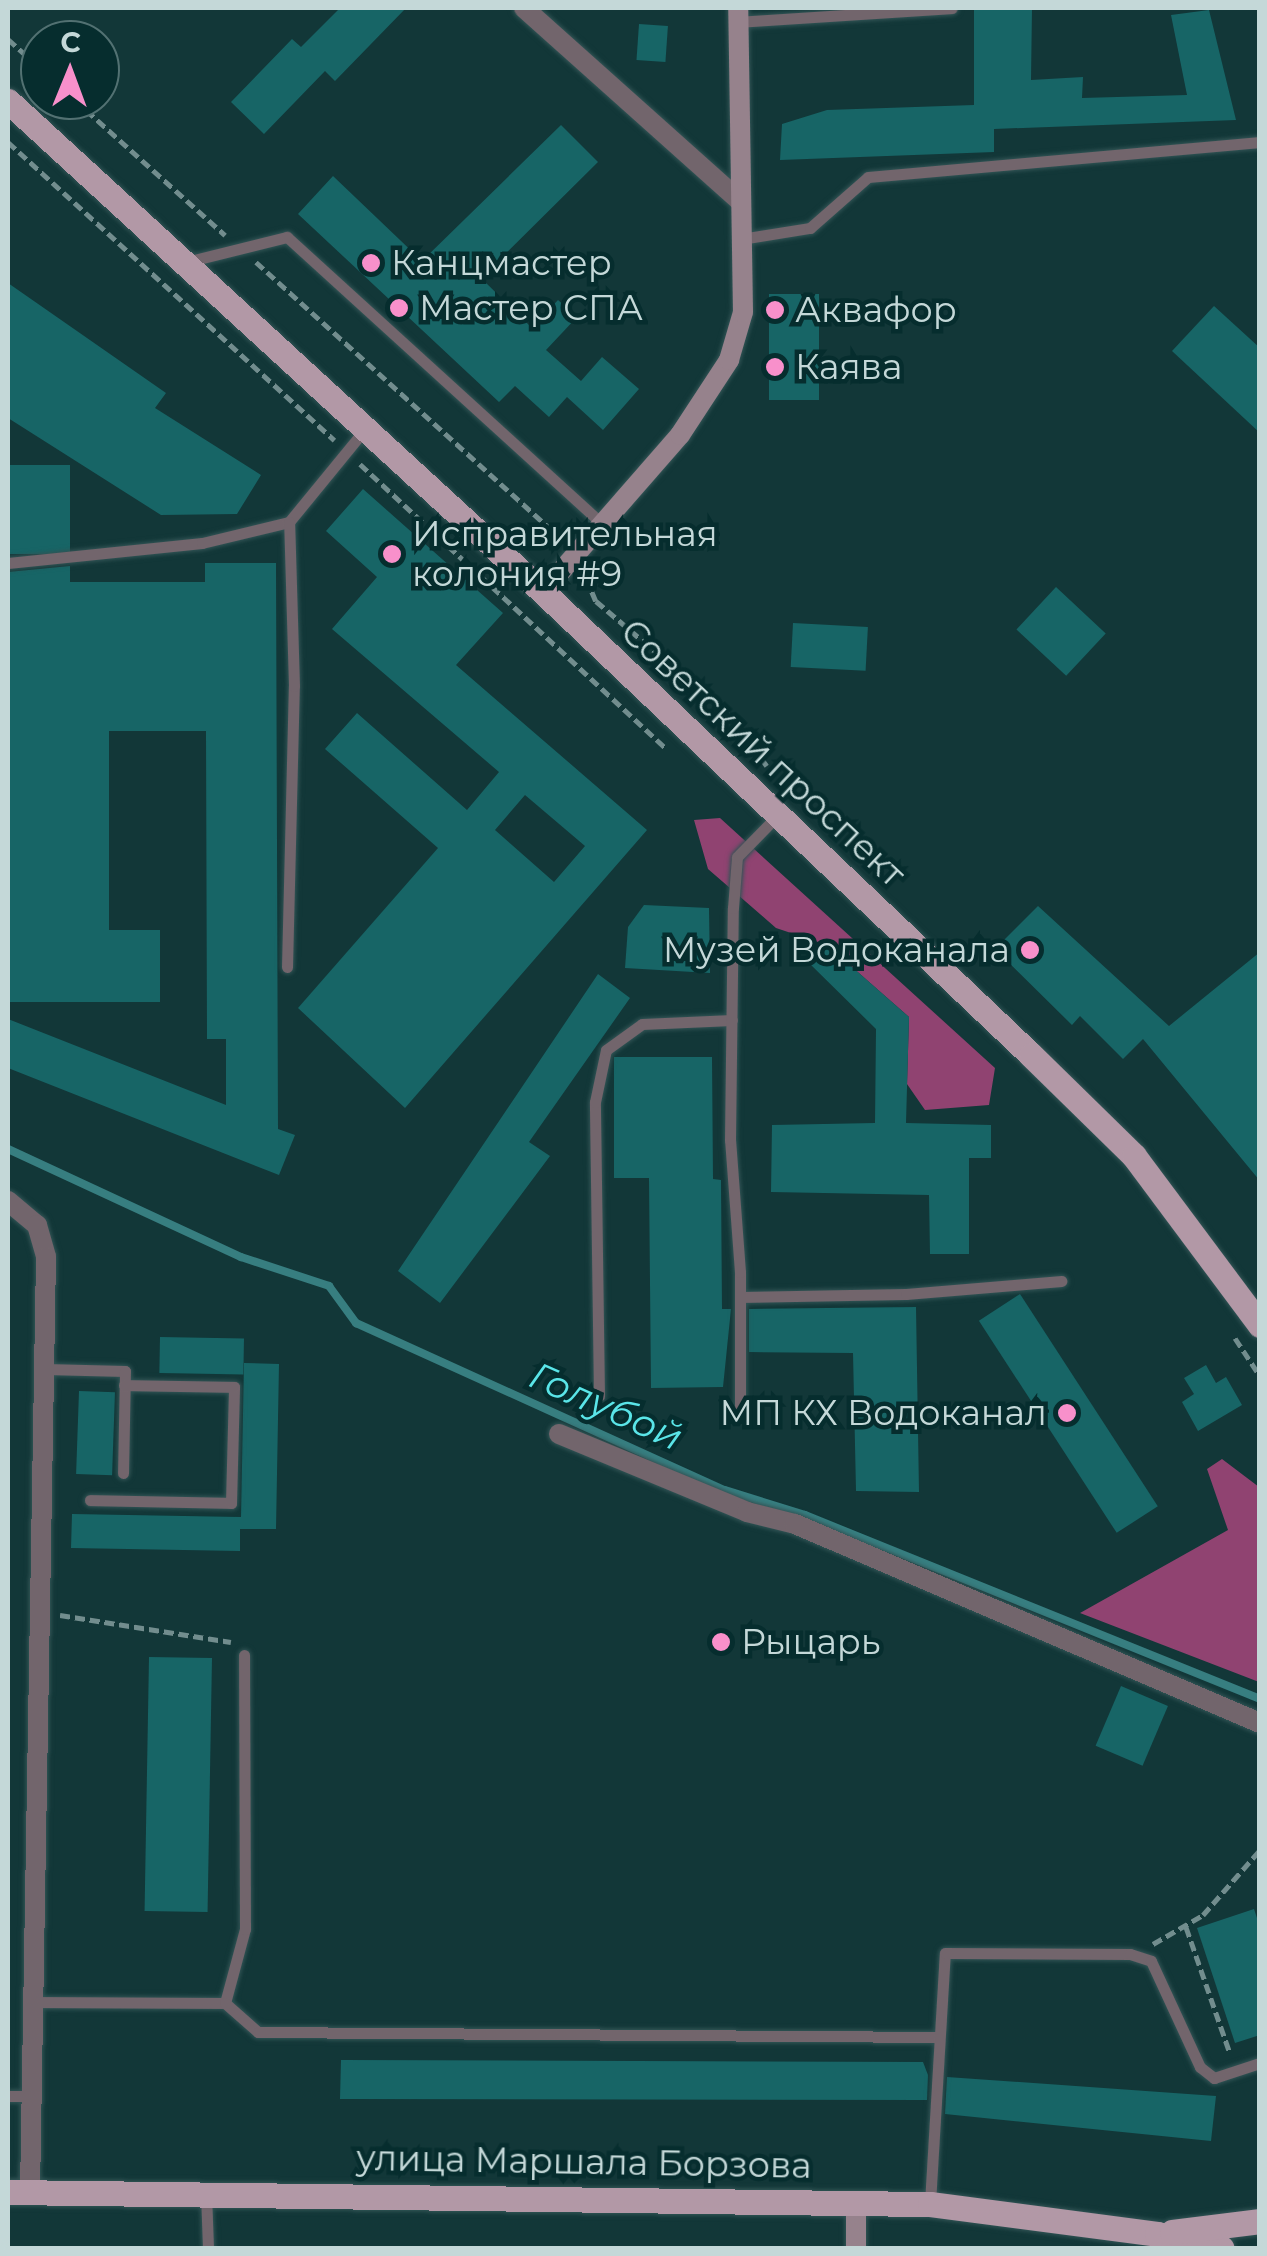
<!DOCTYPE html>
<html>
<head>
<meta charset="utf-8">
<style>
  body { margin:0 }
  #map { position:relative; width:1267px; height:2256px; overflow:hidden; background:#123738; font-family:Montserrat,sans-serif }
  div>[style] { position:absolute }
  .forest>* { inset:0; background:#904371 }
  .stream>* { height:8px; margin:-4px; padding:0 4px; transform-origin:4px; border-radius:4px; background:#377e80 }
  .building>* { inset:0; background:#176566; transform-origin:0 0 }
  .path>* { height:5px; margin-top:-2.5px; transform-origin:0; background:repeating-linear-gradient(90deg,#728d8e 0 10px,transparent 0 15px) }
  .roads { filter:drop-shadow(0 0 2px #325455) drop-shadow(0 0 2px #325455) }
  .lane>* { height:11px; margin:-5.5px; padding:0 5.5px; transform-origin:5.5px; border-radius:5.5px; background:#72656c }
  .street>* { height:20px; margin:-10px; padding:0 10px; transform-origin:10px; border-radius:10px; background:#72656c }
  .secondary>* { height:20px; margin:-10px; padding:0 10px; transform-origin:10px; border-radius:10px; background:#96828c }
  .primary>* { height:25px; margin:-12.5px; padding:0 12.5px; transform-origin:12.5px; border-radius:12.5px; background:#b298a6 }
  .dots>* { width:28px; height:28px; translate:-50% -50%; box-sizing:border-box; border:5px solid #062d2e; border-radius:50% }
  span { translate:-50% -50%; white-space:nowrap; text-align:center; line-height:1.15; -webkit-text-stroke:9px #062d2e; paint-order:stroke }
  .poi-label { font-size:35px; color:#c4d8d8 }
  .left { translate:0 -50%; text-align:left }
  .right { translate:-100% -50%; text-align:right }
  .street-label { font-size:35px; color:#c4d8d8 }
  .water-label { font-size:38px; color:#5ae5e8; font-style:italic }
  .frame { position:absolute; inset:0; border:10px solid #c4d8d8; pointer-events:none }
  .north { position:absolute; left:20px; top:20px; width:100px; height:100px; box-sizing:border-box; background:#062d2e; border:2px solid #527172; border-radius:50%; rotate:1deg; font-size:28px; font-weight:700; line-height:40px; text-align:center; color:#c4d8d8 }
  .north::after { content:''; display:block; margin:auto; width:35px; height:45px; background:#f890cb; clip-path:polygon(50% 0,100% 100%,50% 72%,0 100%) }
</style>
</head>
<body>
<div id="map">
  <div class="forest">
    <i style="clip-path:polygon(720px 818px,995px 1068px,989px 1105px,925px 1110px,907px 1084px,909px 1017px,827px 945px,776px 928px,708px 869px,694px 820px)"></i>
    <i style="clip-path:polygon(1222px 1459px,1259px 1487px,1259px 1682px,1080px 1613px,1228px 1530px,1207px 1469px)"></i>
  </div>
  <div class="stream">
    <i style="left:8px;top:1149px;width:257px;rotate:24.9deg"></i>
    <i style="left:241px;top:1257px;width:93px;rotate:18.2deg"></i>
    <i style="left:329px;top:1286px;width:46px;rotate:53.9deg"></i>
    <i style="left:356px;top:1323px;width:405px;rotate:24.4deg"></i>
    <i style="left:725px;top:1490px;width:84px;rotate:17.4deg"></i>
    <i style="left:805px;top:1515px;width:491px;rotate:22deg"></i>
  </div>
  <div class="building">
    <i style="clip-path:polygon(340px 8px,406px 8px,335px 81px,325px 71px,264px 134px,231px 102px,292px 39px,301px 47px)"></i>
    <i style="clip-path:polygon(974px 8px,1032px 8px,1031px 80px,1083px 77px,1082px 98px,1187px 95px,1171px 15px,1209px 10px,1236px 120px,994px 129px,994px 152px,780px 160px,782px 124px,827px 110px,974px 105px)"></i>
    <i style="left:639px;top:24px;width:29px;height:36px;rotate:4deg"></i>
    <i style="clip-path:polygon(561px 125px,598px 162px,481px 278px,532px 328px,558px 300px,577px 317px,546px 350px,581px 381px,602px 357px,639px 389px,603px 430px,567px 397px,549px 417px,515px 386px,499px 402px,298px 214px,333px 176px,422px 261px)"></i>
    <i style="clip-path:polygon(8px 283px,166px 393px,155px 408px,261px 475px,237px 514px,161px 515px,8px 418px)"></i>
    <i style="left:769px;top:294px;width:50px;height:106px"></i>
    <i style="clip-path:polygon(1214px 306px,1260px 348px,1260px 433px,1172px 351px)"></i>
    <i style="left:8px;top:465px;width:62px;height:89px"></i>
    <i style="clip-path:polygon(evenodd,363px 489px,503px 613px,456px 665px,647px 830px,405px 1108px,298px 1008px,438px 848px,325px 749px,357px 713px,467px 810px,499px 772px,332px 629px,377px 577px,326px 531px,363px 489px,525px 795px,585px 846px,554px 882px,495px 830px,525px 795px)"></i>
    <i style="clip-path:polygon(205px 563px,276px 563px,278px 1129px,295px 1135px,279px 1175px,8px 1068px,8px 1019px,226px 1105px,226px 1039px,207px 1039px,206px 731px,109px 731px,109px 930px,160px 930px,160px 1002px,8px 1002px,8px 572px,70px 566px,70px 582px,205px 582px)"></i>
    <i style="left:1056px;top:587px;width:68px;height:58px;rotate:43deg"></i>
    <i style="left:793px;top:623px;width:75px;height:44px;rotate:3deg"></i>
    <i style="clip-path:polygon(644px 905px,709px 908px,710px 973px,625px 968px,628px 927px)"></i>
    <i style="clip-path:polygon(1038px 906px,1169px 1026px,1260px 952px,1260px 1181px,1143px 1039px,1123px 1059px,1080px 1016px,1072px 1025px,995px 949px)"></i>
    <i style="clip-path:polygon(827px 945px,909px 1017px,906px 1123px,991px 1125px,991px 1158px,969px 1158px,969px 1254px,930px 1254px,929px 1195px,771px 1192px,772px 1125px,875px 1123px,876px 1029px,809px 963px)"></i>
    <i style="clip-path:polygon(598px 974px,630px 998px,529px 1142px,550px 1156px,440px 1303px,398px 1271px)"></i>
    <i style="clip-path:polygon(614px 1057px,712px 1057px,713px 1179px,721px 1180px,722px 1309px,731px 1309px,723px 1387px,651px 1388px,649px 1178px,614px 1178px)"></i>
    <i style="left:1020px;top:1294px;width:253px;height:49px;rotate:57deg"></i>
    <i style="clip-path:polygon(916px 1307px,919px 1492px,856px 1491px,853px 1353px,749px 1352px,749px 1309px)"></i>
    <i style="left:160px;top:1337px;width:84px;height:36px;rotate:1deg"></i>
    <i style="clip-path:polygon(244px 1363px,279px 1364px,276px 1529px,240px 1529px,240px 1551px,71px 1548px,72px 1514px,241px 1517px)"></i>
    <i style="clip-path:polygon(1206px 1365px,1216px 1383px,1226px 1377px,1242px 1405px,1198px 1431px,1182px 1402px,1194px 1394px,1184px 1378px)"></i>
    <i style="left:79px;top:1391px;width:36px;height:83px;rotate:2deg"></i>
    <i style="left:149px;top:1657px;width:63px;height:254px;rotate:1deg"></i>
    <i style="left:1121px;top:1686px;width:51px;height:65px;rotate:23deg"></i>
    <i style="clip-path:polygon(1254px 1909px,1260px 1927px,1260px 2035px,1235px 2043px,1197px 1928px)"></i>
    <i style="clip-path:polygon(341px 2060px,923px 2062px,928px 2075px,927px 2100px,340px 2099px)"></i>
    <i style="clip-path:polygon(947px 2077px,1216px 2096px,1211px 2141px,945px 2114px)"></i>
  </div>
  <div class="path">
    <i style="left:8px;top:39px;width:43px;rotate:42.2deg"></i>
    <i style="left:75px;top:100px;width:202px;rotate:42deg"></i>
    <i style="left:8px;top:142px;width:442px;rotate:42.4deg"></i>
    <i style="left:256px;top:262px;width:414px;rotate:42.2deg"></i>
    <i style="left:360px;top:464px;width:419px;rotate:42.9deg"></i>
    <i style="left:586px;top:578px;width:25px;rotate:67deg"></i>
    <i style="left:596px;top:601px;width:172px;rotate:40.5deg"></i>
    <i style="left:727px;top:713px;width:66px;rotate:53deg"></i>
    <i style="left:1235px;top:1338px;width:45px;rotate:56.7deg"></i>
    <i style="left:60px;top:1615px;width:173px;rotate:9deg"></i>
    <i style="left:1186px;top:1927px;width:133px;rotate:70.8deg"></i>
    <i style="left:1153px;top:1944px;width:58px;rotate:-30.1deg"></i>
    <i style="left:1203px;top:1915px;width:86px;rotate:-48.8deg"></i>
  </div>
  <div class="roads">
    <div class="lane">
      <i style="left:738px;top:22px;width:214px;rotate:-3.7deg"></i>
      <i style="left:741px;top:239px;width:70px;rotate:-9.1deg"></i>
      <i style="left:810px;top:228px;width:77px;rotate:-41.3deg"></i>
      <i style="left:868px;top:177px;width:394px;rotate:-5.1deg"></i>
      <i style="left:186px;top:262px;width:104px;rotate:-13.9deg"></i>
      <i style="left:287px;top:237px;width:422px;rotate:42.3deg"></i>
      <i style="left:8px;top:563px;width:195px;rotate:-5.9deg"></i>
      <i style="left:202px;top:543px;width:89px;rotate:-13.6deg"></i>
      <i style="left:289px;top:522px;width:120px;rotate:-50.7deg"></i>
      <i style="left:287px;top:967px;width:281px;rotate:-88.6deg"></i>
      <i style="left:294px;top:686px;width:164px;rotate:-91.7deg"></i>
      <i style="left:740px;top:1297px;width:166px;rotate:-1deg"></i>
      <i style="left:906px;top:1294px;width:156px;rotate:-4.8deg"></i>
      <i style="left:45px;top:1369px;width:80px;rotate:1.4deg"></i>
      <i style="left:125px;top:1371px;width:102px;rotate:91.1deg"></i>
      <i style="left:599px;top:1396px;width:294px;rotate:-90.8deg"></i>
      <i style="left:595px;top:1102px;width:53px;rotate:-78.1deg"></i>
      <i style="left:606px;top:1050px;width:44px;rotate:-35.8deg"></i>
      <i style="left:642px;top:1024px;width:90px;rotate:-2.5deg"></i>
      <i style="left:740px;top:1405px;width:133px;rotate:-90deg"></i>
      <i style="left:740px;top:1272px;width:132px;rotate:-94.3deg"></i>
      <i style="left:730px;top:1140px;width:232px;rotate:-89.3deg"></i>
      <i style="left:733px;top:908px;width:51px;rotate:-85.5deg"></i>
      <i style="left:737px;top:857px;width:57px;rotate:-45.7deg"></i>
      <i style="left:90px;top:1500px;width:141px;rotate:1.2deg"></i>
      <i style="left:231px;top:1503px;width:116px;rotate:-88.5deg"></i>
      <i style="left:234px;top:1387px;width:110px;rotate:-179deg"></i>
      <i style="left:30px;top:2002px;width:195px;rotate:0.3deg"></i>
      <i style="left:225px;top:2003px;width:77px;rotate:-74.9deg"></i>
      <i style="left:245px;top:1929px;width:274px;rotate:-90.2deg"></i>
      <i style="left:225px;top:2003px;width:44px;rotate:41.3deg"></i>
      <i style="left:258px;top:2032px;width:680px;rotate:0.42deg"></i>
      <i style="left:8px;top:2096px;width:20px"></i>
      <i style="left:206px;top:2193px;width:55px;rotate:87.9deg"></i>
      <i style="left:930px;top:2203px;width:250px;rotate:-86.6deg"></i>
      <i style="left:945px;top:1953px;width:185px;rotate:0.3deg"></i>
      <i style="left:1130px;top:1954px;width:22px;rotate:18deg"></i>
      <i style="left:1151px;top:1961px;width:117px;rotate:65.2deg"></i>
      <i style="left:1200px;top:2067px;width:18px;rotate:38deg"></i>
      <i style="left:1214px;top:2078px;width:48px;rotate:-18.1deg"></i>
    </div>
    <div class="street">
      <i style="left:524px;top:8px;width:288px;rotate:41.8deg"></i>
      <i style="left:8px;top:1201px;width:38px;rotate:40deg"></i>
      <i style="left:37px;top:1225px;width:33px;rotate:74deg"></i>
      <i style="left:46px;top:1257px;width:934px;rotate:90.98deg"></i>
      <i style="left:559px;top:1434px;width:204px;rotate:22.5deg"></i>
      <i style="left:747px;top:1512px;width:49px;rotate:14deg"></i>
      <i style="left:795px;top:1524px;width:506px;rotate:23.17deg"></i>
    </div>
    <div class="secondary">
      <i style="left:543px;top:592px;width:208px;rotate:-48.9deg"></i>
      <i style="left:680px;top:435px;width:90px;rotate:-56.8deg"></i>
      <i style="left:729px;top:360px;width:50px;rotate:-73.7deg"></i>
      <i style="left:743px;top:312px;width:304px;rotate:-90.9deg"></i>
      <i style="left:856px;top:2248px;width:45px;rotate:-90deg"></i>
    </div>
    <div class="primary">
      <i style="left:8px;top:101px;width:726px;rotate:42.54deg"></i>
      <i style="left:543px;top:592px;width:673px;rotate:43.49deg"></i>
      <i style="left:1031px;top:1055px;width:144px;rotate:44.4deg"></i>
      <i style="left:1134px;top:1156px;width:211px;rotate:53.3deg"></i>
      <i style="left:8px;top:2192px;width:922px;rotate:0.75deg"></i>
      <i style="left:930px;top:2204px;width:229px;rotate:7.5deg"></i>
      <i style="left:1157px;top:2234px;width:66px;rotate:12.3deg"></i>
      <i style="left:1172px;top:2232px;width:89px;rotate:-7.1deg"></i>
    </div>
  </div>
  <div class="dots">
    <i style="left:371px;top:263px;background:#f890cb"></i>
    <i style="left:399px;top:308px;background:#f890cb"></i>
    <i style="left:775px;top:310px;background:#f890cb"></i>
    <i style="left:775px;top:367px;background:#f890cb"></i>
    <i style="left:392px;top:554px;background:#f890cb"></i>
    <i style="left:1030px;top:950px;background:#f890cb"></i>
    <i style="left:1067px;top:1413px;background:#f890cb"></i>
    <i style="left:721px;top:1642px;background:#f890cb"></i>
  </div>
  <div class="poi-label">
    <span class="left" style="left:391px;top:263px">Канцмастер</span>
    <span class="left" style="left:419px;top:308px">Мастер СПА</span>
    <span class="left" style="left:795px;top:310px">Аквафор</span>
    <span class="left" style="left:795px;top:367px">Каява</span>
    <span class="left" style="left:412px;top:554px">Исправительная<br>колония #9</span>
    <span class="right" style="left:1010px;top:950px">Музей Водоканала</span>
    <span class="right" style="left:1047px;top:1413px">МП КХ Водоканал</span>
    <span class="left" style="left:741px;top:1642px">Рыцарь</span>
  </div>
  <div class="street-label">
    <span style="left:763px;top:753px;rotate:43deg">Советский проспект</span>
    <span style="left:584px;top:2162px;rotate:1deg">улица Маршала Борзова</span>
  </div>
  <div class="water-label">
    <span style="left:606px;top:1406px;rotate:24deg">Голубой</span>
  </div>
  <div class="frame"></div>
  <div class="north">С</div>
</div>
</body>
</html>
